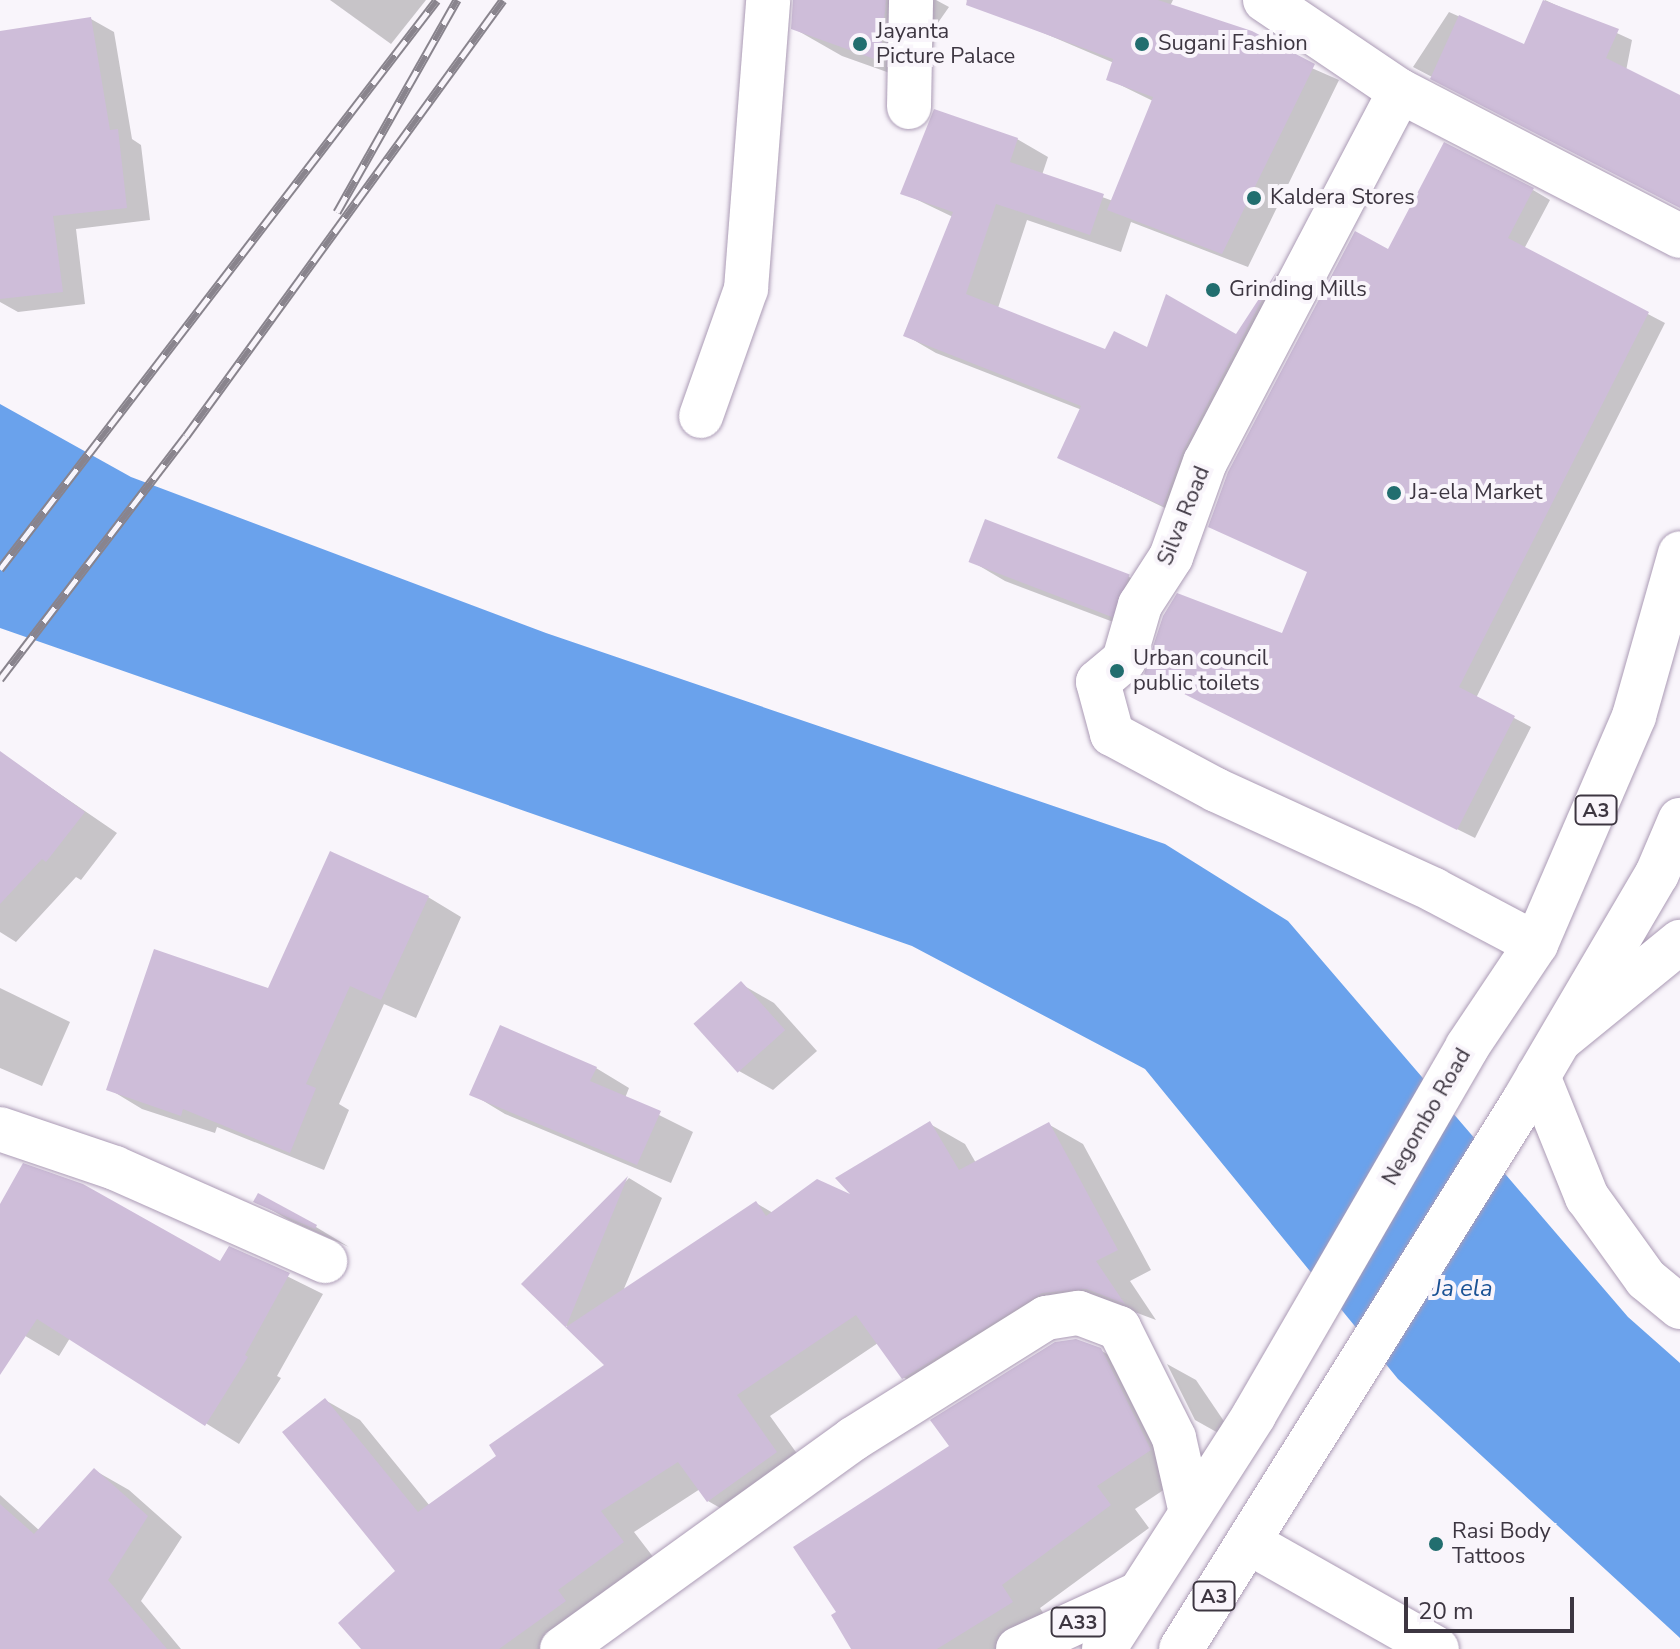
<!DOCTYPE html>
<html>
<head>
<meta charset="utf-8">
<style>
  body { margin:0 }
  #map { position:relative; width:1680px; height:1649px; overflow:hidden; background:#f9f5fb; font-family:"Nunito Sans",sans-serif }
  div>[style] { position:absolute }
  .water>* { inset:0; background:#6aa2ec }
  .shadow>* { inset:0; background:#0003 }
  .building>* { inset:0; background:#cebdd9; transform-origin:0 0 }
  .roads { filter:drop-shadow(0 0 2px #ab9bb5) drop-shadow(0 0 2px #ab9bb5) }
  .street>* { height:44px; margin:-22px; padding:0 22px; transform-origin:22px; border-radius:22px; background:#fff }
  .secondary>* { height:44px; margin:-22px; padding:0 22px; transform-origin:22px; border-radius:22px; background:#fff }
  .highway>* { height:44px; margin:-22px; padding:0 22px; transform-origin:22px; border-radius:22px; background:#fff }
  .rail>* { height:9px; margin-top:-4.5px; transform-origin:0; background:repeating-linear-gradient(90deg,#f9f5fb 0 18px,#89848d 0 36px); box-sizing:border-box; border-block:2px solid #89848d }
  .dots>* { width:22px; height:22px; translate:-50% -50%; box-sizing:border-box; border:4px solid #f9f5fb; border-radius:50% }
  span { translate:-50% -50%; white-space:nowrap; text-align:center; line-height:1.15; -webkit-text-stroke:8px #f9f5fb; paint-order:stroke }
  .shield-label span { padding:2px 6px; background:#f9f5fb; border:2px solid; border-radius:6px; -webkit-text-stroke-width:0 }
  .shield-label { font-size:20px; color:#3d3641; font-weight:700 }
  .poi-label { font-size:22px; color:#3d3641 }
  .left { translate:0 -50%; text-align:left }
  .street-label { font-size:22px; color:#3d3641 }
  .water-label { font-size:24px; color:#1a5295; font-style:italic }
  .scale { position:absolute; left:1404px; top:1597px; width:170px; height:36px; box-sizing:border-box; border:4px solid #3d3641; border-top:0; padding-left:10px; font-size:24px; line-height:28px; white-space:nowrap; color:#3d3641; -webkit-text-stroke:6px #f9f5fb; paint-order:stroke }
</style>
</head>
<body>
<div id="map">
  <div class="water">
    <i style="clip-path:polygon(0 404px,131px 477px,546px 633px,1165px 844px,1288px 921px,1628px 1317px,1680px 1363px,1680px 1638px,1398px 1379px,1145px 1069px,912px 946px,0 628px)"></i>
  </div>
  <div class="shadow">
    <i style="clip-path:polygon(330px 0,426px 0,391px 44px)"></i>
    <i style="clip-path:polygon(797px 0,936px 0,949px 7px,935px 27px,929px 87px,842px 56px,793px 28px)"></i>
    <i style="clip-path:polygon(966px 0,1173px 0,1170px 6px,1339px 80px,1248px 267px,1131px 222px,1121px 252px,1027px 220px,998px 308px,1106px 351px,1148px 350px,1237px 337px,1278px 274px,1307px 291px,1194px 522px,1059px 457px,1082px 410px,936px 353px,905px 335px,953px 217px,903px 193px,1017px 139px,1048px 157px,1042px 175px,1113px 201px,1153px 101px,1108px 79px,1114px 63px)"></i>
    <i style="clip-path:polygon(1545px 0,1632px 40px,1626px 71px,1680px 98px,1680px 207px,1413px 67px,1449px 12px,1525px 46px)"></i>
    <i style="clip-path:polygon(91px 19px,114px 32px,132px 139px,141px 145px,150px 220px,76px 229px,85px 304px,18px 312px,0 302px,0 33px)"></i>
    <i style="clip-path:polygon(1533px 190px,1550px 200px,1524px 249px,1665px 323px,1476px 698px,1531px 727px,1475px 838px,1164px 683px,1283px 636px,1309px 573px,1389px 251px)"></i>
    <i style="clip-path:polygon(971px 561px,1129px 577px,1162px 596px,1145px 634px,1005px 581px)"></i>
    <i style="clip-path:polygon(0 753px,117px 833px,81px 880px,76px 877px,16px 942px,0 932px)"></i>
    <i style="clip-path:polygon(428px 897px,461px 917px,416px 1018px,384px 1004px,339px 1104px,349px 1110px,324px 1170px,217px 1127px,215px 1133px,142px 1109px,109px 1089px)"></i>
    <i style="clip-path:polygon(741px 984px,774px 1003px,817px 1051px,773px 1090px,739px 1071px)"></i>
    <i style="clip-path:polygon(0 988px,70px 1022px,42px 1086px,0 1068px)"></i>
    <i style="clip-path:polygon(596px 1068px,629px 1088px,625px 1098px,693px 1132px,671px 1183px,505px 1114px,472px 1094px)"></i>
    <i style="clip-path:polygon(930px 1124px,965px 1144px,976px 1163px,1048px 1124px,1083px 1144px,1151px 1270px,1130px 1281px,1156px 1320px,1124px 1308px,1077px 1312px,938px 1398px,903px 1377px,878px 1343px,770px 1416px,811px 1473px,743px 1521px,708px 1501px,700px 1489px,634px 1532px,657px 1562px,556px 1649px,364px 1649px,398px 1572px,325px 1400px,360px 1420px,430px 1506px,499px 1456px,607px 1366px,524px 1284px,629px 1178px,662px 1198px,623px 1291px,756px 1203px,773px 1213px,858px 1199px)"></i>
    <i style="clip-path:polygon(259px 1195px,316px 1227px,349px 1247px,289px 1220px,256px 1201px)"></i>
    <i style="clip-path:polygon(0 1208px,221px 1264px,230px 1248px,323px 1294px,277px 1376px,281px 1378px,239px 1444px,70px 1338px,59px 1356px,0 1321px)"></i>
    <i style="clip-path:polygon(1100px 1350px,1140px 1373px,1189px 1473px,1135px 1509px,1149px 1528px,1040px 1608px,1051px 1625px,1011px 1649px,853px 1649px)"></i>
    <i style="clip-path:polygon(1167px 1364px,1196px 1380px,1234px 1436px,1229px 1439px,1195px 1420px)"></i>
    <i style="clip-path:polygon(94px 1470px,129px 1490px,182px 1537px,141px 1601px,181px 1649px,0 1649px,0 1495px,40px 1531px)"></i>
  </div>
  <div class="building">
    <i style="clip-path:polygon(793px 0,886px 0,880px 61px,791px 29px)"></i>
    <i style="clip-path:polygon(967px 0,1158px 0,1252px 31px,1315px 64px,1222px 254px,1107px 210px,1153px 97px,1106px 80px,1113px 59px,966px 5px)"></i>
    <i style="clip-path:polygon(1543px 0,1619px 29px,1606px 58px,1680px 95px,1680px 208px,1430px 79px,1459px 15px,1524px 44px)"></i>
    <i style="clip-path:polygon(91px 17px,110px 130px,118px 129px,127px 208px,53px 216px,63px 292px,0 299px,0 31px)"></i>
    <i style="clip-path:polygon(934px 109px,1018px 138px,1010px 162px,1104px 194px,1090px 235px,996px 204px,966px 294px,1105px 349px,1114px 331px,1147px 347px,1166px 294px,1236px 334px,1277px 271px,1183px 451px,1163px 506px,1057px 458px,1081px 406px,903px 336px,953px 212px,900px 194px)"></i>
    <i style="clip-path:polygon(1444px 142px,1534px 188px,1508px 238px,1649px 312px,1459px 687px,1515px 716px,1457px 830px,1144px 674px,1163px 616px,1177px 593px,1282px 633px,1307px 572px,1208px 527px,1228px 472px,1355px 231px,1388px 249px)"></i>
    <i style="left:985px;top:519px;width:155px;height:46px;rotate:21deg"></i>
    <i style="clip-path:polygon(0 751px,85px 812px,46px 862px,42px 859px,0 904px)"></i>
    <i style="clip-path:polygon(330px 851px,429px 896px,381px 1000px,350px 986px,306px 1084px,316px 1088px,290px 1153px,183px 1109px,181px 1116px,106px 1090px,154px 949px,268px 988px)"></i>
    <i style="left:741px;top:981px;width:66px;height:64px;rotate:48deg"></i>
    <i style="clip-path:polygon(500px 1025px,597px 1067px,590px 1081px,661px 1111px,637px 1165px,469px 1095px)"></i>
    <i style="clip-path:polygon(930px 1121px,959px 1170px,1049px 1122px,1118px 1250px,1096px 1261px,1125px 1304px,1087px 1289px,1042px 1293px,902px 1379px,856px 1315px,737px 1395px,777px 1452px,707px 1502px,678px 1462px,601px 1511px,624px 1542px,558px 1590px,566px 1601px,499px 1649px,361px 1649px,338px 1623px,395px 1571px,282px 1432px,325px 1398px,418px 1512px,496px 1456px,489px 1445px,604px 1365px,521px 1284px,628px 1176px,566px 1327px,756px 1201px,766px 1216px,817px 1179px,850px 1194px,835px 1178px)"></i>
    <i style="clip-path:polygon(23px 1163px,83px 1184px,220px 1261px,229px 1246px,290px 1273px,245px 1355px,248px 1357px,205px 1426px,37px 1319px,0 1375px,0 1204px)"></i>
    <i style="clip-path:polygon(258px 1193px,317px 1225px,315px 1229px,253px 1202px)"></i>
    <i style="clip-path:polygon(1076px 1339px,1101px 1348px,1151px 1450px,1097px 1486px,1111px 1505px,1002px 1585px,1013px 1602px,937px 1649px,851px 1649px,831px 1615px,836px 1612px,793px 1547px,949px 1446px,930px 1420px,1055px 1342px)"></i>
    <i style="clip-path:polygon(94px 1468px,148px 1516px,108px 1580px,167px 1649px,0 1649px,0 1504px,34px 1534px)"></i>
  </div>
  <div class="roads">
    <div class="street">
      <i style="left:1400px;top:91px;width:419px;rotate:117.7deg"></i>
      <i style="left:1205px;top:462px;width:101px;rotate:109.7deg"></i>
      <i style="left:1171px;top:557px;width:57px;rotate:122.9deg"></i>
      <i style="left:1140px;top:605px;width:57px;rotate:106.2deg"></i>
      <i style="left:1124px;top:660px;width:34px;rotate:140deg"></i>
      <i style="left:1098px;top:682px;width:54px;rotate:74.9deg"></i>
      <i style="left:1112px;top:734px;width:118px;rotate:28.3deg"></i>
      <i style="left:1216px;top:790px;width:240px;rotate:24.6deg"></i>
      <i style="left:1434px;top:890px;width:115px;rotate:27.9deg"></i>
      <i style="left:909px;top:107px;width:107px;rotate:-88.9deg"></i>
      <i style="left:701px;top:416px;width:135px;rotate:-70.5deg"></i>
      <i style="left:746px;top:289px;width:290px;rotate:-85.6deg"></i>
      <i style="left:1538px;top:1076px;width:131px;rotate:68deg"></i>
      <i style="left:1587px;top:1197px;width:101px;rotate:54.3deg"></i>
      <i style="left:1646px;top:1279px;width:44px;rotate:39.5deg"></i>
      <i style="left:0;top:1129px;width:121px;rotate:18.7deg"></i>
      <i style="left:115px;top:1168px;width:230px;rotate:23.9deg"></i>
      <i style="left:562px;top:1649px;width:359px;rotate:-35.8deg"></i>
      <i style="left:853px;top:1439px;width:228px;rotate:-32.1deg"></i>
      <i style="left:1046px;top:1318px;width:33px;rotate:-9deg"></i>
      <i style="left:1079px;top:1313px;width:43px;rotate:20.6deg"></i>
      <i style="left:1119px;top:1328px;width:123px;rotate:63.4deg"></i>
      <i style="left:1174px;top:1438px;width:77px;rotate:77.2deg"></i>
    </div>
    <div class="secondary">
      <i style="left:1265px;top:0;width:163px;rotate:34deg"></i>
      <i style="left:1400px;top:91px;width:315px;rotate:27.4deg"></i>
      <i style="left:1561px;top:1039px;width:154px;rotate:-39.2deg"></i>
      <i style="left:1248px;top:1542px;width:217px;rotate:29.5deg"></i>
    </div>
    <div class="highway">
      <i style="left:1018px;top:1649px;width:132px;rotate:-24.6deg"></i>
      <i style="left:1104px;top:1649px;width:278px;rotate:-57.3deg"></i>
      <i style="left:1254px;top:1415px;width:425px;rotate:-59.9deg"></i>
      <i style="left:1467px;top:1047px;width:124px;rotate:-56.2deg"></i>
      <i style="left:1536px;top:944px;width:248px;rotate:-66.7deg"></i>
      <i style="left:1634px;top:716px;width:169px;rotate:-74.2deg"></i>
      <i style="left:1181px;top:1649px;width:645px;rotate:-57.99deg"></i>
      <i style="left:1523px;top:1102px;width:264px;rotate:-59.6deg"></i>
      <i style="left:1657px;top:874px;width:59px;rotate:-66.9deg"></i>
    </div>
  </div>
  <div class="rail">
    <i style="left:337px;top:212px;width:244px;rotate:-60.5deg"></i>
    <i style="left:0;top:569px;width:717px;rotate:-52.48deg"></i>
    <i style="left:0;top:679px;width:306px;rotate:-52.6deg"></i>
    <i style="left:186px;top:436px;width:539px;rotate:-53.98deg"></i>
  </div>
  <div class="dots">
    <i style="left:860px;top:44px;background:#226e6f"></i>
    <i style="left:1142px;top:44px;background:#226e6f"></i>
    <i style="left:1254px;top:198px;background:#226e6f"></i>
    <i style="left:1213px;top:290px;background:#226e6f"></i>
    <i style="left:1394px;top:493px;background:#226e6f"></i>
    <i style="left:1117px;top:671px;background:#226e6f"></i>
    <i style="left:1436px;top:1544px;background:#226e6f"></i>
  </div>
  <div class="shield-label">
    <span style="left:1596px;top:810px">A3</span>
    <span style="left:1214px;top:1596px">A3</span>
    <span style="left:1078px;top:1622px">A33</span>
  </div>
  <div class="poi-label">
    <span class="left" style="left:876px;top:44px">Jayanta<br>Picture Palace</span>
    <span class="left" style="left:1158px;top:44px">Sugani Fashion</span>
    <span class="left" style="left:1270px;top:198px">Kaldera Stores</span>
    <span class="left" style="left:1229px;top:290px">Grinding Mills</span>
    <span class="left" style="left:1410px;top:493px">Ja-ela Market</span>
    <span class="left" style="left:1133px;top:671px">Urban council<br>public toilets</span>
    <span class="left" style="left:1452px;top:1544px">Rasi Body<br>Tattoos</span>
  </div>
  <div class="street-label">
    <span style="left:1184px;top:516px;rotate:-68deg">Silva Road</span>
    <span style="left:1427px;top:1117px;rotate:-60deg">Negombo Road</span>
  </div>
  <div class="water-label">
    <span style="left:1463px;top:1289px">Ja ela</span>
  </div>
  <div class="scale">20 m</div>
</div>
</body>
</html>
